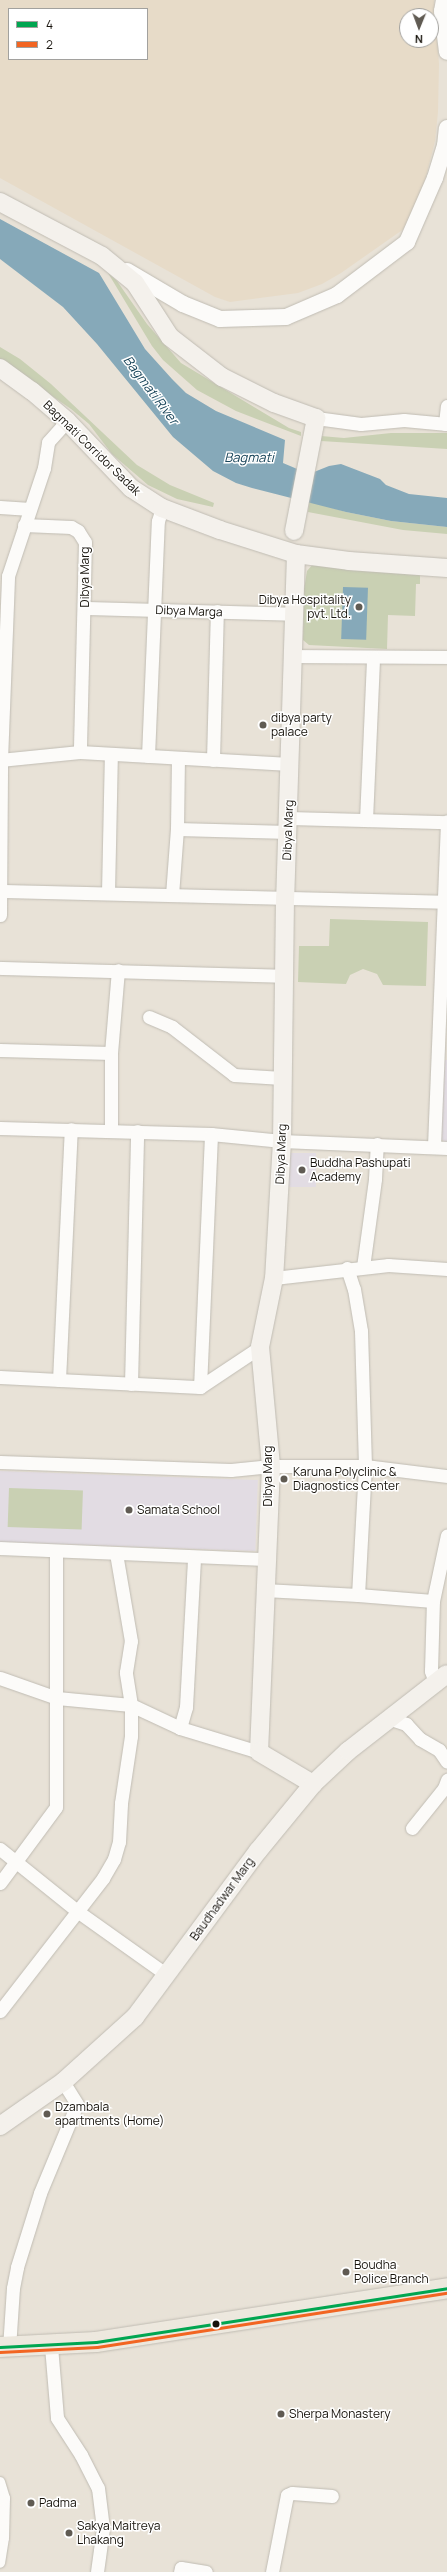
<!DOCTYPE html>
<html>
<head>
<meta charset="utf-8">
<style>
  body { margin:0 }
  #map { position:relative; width:447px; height:2572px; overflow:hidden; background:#e8e2d7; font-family:Manrope,sans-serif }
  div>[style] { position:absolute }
  .built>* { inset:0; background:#e7dbc8 }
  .education>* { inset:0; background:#e2dce3; transform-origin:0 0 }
  .green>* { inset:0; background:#c9d0b3; transform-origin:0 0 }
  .water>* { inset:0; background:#86a9b9; transform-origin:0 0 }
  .roads { filter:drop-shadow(0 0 1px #c0bcb3) drop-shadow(0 0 1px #c0bcb3) }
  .pedestrian>* { height:10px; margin:-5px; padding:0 5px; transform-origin:5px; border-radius:5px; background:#fcfbf9 }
  .minor>* { height:13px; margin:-6.5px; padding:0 6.5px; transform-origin:6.5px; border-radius:6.5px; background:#fcfbf9 }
  .tertiary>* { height:16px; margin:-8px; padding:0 8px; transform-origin:8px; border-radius:8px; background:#fcfbf9 }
  .secondary>* { height:18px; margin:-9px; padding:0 9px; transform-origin:9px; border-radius:9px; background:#f4f1ec }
  .primary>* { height:20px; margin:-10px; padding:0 10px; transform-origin:10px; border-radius:10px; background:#ede8de }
  .bus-1>* { height:3px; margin:-1.5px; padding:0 1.5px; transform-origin:1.5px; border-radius:1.5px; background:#00a651 }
  .bus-2>* { height:3px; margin:-1.5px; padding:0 1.5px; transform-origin:1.5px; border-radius:1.5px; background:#f26522 }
  .dots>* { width:11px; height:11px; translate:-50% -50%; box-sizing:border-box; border:2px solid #fff; border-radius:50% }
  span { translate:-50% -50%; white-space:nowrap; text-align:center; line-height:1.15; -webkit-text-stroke:3px #fff; paint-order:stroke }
  .street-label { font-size:12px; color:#17130c }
  .poi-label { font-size:12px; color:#17130c }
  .right { translate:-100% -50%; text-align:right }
  .left { translate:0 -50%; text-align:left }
  .water-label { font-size:13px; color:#184459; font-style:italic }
  .legend { position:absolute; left:8px; top:8px; width:140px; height:52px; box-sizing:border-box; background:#fff; border:1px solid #a2a19e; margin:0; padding:5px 7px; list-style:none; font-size:12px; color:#17130c }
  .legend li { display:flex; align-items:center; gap:8px; height:20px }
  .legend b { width:20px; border:1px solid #a2a19e }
  .north { position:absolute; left:399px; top:8px; width:40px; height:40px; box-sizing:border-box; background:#fff; border:1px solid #a2a19e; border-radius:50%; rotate:181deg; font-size:11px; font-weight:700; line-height:16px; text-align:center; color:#17130c }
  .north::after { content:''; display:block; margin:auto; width:14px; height:18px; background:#605b53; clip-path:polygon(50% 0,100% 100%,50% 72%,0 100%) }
</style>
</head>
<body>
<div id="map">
  <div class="built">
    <i style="clip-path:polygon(evenodd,0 0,434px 0,439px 64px,438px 112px,435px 141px,419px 204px,408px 226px,341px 273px,322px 284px,298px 293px,230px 302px,215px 297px,0 178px,0 0,9px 9px,147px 9px,147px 59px,9px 59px,9px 9px,0 0,407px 16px,431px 16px,431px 40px,407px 40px,407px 16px)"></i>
  </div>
  <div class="education">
    <i style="clip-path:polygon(443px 1060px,447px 1060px,447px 1144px,440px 1138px)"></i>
    <i style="left:316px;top:1153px;width:34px;height:28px;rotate:90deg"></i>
    <i style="left:0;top:1471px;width:258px;height:71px;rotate:2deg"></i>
  </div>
  <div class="green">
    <i style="clip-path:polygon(108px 273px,117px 281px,147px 324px,181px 363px,289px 428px,301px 432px,301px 436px,236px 411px,197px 390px,163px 360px,152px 346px)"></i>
    <i style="clip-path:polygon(0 347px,20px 359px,51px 384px,137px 465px,170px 485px,214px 503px,213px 507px,177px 499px,148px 485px,112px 454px,89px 424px,71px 409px,0 360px)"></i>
    <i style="clip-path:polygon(391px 433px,447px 433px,447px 449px,321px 441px,321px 436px,344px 438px)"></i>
    <i style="clip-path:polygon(309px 501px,346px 512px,391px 521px,447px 527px,447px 534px,403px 530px,308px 512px)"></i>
    <i style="clip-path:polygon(313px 564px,420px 574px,420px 584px,416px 584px,415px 616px,388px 615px,387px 649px,309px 645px,303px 640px,304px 589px,307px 571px)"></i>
    <i style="clip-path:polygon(330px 919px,428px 922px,426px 986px,383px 985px,377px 974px,363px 969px,350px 975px,346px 984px,298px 982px,299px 946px,329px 946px)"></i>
    <i style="left:9px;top:1488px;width:74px;height:39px;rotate:2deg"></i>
  </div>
  <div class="water">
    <i style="clip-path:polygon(0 219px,99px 273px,145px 349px,172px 379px,186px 393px,216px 411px,285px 440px,283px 463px,309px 474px,329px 466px,341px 464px,380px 479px,386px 485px,409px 494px,447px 498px,447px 527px,391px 521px,346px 512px,252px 488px,236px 483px,213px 471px,173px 437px,97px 344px,63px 307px,0 259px)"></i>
    <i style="left:343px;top:587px;width:25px;height:52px;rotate:2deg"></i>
  </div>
  <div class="roads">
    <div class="pedestrian">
      <i style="left:0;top:2482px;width:17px;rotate:73deg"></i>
      <i style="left:5px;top:2498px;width:40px;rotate:91.4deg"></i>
      <i style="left:4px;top:2538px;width:25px;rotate:99deg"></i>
    </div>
    <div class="minor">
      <i style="left:316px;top:418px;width:45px;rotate:7.6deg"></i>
      <i style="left:361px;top:424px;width:43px;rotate:-5.3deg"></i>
      <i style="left:404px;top:420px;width:43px;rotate:5.3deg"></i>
      <i style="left:445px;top:424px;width:18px;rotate:-84deg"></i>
      <i style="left:0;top:507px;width:30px;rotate:4deg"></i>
      <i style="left:24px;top:525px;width:47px;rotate:2.4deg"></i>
      <i style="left:71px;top:527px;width:8px;rotate:30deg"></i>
      <i style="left:78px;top:531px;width:13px;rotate:58deg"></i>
      <i style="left:85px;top:542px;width:210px;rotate:91.4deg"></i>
      <i style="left:85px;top:608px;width:209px;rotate:1.6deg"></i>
      <i style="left:293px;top:656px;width:154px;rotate:0.4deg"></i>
      <i style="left:148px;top:756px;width:235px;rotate:-87.6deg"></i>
      <i style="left:158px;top:521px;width:14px;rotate:-73deg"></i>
      <i style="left:0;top:760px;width:80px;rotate:-5.7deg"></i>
      <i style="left:80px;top:752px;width:210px;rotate:3.3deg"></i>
      <i style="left:213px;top:760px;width:149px;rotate:-88.5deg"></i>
      <i style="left:289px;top:818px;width:158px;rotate:1.5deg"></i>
      <i style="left:366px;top:820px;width:163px;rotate:-87.5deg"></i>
      <i style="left:177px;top:829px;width:112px;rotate:1.5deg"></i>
      <i style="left:0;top:891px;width:447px;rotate:1.4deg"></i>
      <i style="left:108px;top:893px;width:139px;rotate:-88.8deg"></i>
      <i style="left:172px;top:895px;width:66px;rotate:-85.7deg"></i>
      <i style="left:177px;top:829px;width:71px;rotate:-89.2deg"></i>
      <i style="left:0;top:915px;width:155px;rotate:-89.6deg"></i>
      <i style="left:1px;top:760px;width:184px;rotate:-87.8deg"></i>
      <i style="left:8px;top:576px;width:114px;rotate:-71.6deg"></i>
      <i style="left:44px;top:468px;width:26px;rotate:-81deg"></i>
      <i style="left:48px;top:442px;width:28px;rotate:-48deg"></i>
      <i style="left:0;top:968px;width:284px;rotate:1.6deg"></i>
      <i style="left:149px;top:1017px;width:25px;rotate:23deg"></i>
      <i style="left:172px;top:1027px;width:78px;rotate:37.7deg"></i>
      <i style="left:234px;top:1075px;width:48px;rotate:3.6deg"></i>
      <i style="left:0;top:1050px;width:111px;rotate:1.5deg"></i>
      <i style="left:0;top:1128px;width:211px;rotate:1.6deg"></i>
      <i style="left:211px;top:1134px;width:71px;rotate:5.6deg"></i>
      <i style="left:282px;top:1141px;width:165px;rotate:2.4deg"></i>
      <i style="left:111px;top:1130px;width:77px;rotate:-90deg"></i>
      <i style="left:111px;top:1053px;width:83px;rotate:-85.2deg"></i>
      <i style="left:434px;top:1146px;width:325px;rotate:-87.7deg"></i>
      <i style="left:363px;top:1267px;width:89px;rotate:-82.2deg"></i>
      <i style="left:375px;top:1179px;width:35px;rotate:-87deg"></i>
      <i style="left:347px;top:1268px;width:22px;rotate:72deg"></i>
      <i style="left:354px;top:1289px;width:43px;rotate:80.5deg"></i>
      <i style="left:361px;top:1331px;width:135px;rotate:88.3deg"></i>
      <i style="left:365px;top:1466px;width:129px;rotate:93.1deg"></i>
      <i style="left:358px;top:1595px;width:75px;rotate:4.6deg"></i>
      <i style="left:274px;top:1278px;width:115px;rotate:-6.5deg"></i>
      <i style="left:388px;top:1265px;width:59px;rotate:3.9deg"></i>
      <i style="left:0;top:1377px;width:200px;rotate:2.9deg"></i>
      <i style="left:200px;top:1387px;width:72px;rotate:-33.7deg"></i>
      <i style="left:59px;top:1380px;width:251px;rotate:-87.3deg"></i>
      <i style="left:131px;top:1384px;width:253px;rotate:-88.6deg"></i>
      <i style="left:200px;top:1387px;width:253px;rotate:-87.5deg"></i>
      <i style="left:0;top:1462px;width:231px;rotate:2deg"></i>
      <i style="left:231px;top:1470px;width:40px;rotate:-5.7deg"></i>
      <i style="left:271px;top:1466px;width:94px"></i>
      <i style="left:365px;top:1466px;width:83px;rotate:7deg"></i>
      <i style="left:0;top:1548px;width:265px;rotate:2.4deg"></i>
      <i style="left:264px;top:1590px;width:94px;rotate:3deg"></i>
      <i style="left:0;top:1678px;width:60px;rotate:19.3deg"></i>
      <i style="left:57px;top:1698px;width:74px;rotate:5.4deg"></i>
      <i style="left:131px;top:1705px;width:54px;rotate:25.1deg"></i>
      <i style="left:180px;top:1728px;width:83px;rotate:16.9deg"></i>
      <i style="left:435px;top:1683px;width:13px;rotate:-108deg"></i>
      <i style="left:431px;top:1671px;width:70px;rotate:-88.4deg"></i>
      <i style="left:433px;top:1601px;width:67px;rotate:-78deg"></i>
      <i style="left:391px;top:1719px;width:16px;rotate:18deg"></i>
      <i style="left:406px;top:1724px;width:21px;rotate:47deg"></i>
      <i style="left:420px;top:1739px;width:22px;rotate:30deg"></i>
      <i style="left:439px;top:1750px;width:14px;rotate:56deg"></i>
      <i style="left:180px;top:1728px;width:22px;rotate:-74deg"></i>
      <i style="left:186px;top:1707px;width:150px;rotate:-86.9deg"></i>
      <i style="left:412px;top:1828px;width:51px;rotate:-51.3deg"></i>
      <i style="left:444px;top:1788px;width:9px;rotate:-69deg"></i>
      <i style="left:0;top:1849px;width:99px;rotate:38.8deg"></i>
      <i style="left:77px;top:1911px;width:110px;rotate:35.4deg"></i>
      <i style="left:0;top:1883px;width:94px;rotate:-53.6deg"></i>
      <i style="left:56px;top:1807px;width:256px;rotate:-90deg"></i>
      <i style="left:0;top:2011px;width:168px;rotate:-52.2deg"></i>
      <i style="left:103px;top:1878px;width:22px;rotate:-60deg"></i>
      <i style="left:114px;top:1859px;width:18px;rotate:-74deg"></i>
      <i style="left:119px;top:1842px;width:39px;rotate:-87deg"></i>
      <i style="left:121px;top:1803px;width:68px;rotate:-81.5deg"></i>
      <i style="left:131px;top:1736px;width:31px;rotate:-90deg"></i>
      <i style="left:131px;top:1705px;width:33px;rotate:-99deg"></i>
      <i style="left:126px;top:1672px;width:31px;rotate:-81deg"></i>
      <i style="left:131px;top:1641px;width:89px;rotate:-99.7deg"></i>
      <i style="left:51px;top:2346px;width:72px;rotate:85.2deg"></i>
      <i style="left:57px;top:2418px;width:44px;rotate:57deg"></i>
      <i style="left:81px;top:2455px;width:37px;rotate:63deg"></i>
      <i style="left:98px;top:2488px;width:40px;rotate:82.9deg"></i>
      <i style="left:103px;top:2528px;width:44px;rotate:97.8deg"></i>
      <i style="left:9px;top:2348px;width:60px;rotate:-86.2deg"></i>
      <i style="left:13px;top:2288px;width:21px;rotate:-79deg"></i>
      <i style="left:17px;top:2267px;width:77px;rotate:-72.7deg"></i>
      <i style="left:40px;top:2193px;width:96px;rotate:-67.4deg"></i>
      <i style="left:77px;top:2104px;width:26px;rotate:-122deg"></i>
      <i style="left:180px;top:2572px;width:4px;rotate:-76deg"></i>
      <i style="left:181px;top:2568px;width:25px;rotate:9deg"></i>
      <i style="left:272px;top:2572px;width:78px;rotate:-79deg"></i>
      <i style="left:287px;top:2495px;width:5px;rotate:-22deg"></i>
      <i style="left:292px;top:2493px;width:40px;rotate:4.3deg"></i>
    </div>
    <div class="tertiary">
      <i style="left:444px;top:0;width:11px;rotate:100deg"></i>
      <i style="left:442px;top:11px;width:41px;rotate:83deg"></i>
      <i style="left:127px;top:271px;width:65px;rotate:30.5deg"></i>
      <i style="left:183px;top:304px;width:40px;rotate:22deg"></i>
      <i style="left:220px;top:319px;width:66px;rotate:-1.7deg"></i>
      <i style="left:286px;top:317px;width:56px;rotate:-23.3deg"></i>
      <i style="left:337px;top:295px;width:88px;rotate:-37.1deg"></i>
      <i style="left:407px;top:242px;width:70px;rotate:-66.4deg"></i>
      <i style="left:435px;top:178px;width:34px;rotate:-73deg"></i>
      <i style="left:445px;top:146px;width:18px;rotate:-84deg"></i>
    </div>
    <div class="secondary">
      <i style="left:0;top:202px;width:115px;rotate:27.9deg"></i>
      <i style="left:102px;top:256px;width:43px;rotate:39.3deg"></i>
      <i style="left:135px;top:283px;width:64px;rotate:57.1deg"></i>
      <i style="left:170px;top:337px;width:66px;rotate:37.6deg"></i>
      <i style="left:222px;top:377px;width:58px;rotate:26.6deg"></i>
      <i style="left:274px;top:403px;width:45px;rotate:19.7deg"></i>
      <i style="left:316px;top:418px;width:115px;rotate:101deg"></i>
      <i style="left:0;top:368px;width:39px;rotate:36deg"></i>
      <i style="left:32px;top:391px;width:46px;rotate:40.6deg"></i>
      <i style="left:67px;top:421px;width:93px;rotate:46.3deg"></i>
      <i style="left:131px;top:488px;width:37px;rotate:33deg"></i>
      <i style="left:162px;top:508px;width:62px;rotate:20.8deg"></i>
      <i style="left:220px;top:530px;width:80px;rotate:17.5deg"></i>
      <i style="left:296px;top:554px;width:53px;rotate:7.5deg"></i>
      <i style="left:349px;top:561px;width:98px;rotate:4.1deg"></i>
      <i style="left:296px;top:554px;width:344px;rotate:91.8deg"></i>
      <i style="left:285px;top:898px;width:243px;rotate:90.7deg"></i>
      <i style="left:282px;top:1141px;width:137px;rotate:93.3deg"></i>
      <i style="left:274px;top:1278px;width:70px;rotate:101.5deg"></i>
      <i style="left:260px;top:1347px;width:120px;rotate:84.7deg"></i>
      <i style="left:271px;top:1466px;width:286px;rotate:92.4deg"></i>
      <i style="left:259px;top:1752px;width:63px;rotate:30.7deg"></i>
      <i style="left:0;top:2126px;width:77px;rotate:-34.9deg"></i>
      <i style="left:63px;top:2082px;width:97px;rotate:-42.1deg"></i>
      <i style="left:135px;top:2017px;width:207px;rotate:-53.5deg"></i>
      <i style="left:258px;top:1851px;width:87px;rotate:-50.6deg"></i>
      <i style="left:313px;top:1784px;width:48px;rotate:-43.3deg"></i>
      <i style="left:348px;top:1751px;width:125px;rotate:-37.9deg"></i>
    </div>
    <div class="primary">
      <i style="left:0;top:2347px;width:96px;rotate:-3deg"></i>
      <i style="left:96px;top:2342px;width:355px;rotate:-8.7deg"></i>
    </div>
  </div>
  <div class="bus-1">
    <i style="left:0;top:2347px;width:96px;rotate:-3deg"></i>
    <i style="left:96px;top:2342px;width:355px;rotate:-8.7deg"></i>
  </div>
  <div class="bus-2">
    <i style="left:0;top:2352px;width:97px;rotate:-3deg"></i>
    <i style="left:97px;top:2347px;width:354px;rotate:-8.8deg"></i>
  </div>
  <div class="dots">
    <i style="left:359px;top:607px;background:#605b53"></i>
    <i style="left:263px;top:725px;background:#605b53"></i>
    <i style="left:302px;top:1170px;background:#605b53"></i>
    <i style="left:284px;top:1479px;background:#605b53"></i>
    <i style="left:129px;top:1510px;background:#605b53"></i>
    <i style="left:47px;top:2114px;background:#605b53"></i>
    <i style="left:346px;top:2272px;background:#605b53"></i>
    <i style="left:216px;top:2324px;background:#17130c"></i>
    <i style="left:281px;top:2414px;background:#605b53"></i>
    <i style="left:31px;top:2503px;background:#605b53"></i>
    <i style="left:69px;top:2533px;background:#605b53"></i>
  </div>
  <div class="street-label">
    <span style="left:92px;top:448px;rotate:44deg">Bagmati Corridor Sadak</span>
    <span style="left:85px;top:577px;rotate:-90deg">Dibya Marg</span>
    <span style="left:189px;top:611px;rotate:2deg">Dibya Marga</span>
    <span style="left:288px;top:830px;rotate:-88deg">Dibya Marg</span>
    <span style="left:281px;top:1154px;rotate:-88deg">Dibya Marg</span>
    <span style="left:268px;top:1476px;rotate:-90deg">Dibya Marg</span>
    <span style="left:222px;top:1899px;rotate:-54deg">Baudhadwar Marg</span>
  </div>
  <div class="poi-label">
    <span class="right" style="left:351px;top:607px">Dibya Hospitality<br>pvt. Ltd.</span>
    <span class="left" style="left:271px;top:725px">dibya party<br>palace</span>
    <span class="left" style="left:310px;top:1170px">Buddha Pashupati<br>Academy</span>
    <span class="left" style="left:293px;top:1479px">Karuna Polyclinic &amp;<br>Diagnostics Center</span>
    <span class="left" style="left:137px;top:1510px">Samata School</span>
    <span class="left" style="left:55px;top:2114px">Dzambala<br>apartments (Home)</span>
    <span class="left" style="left:354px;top:2272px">Boudha<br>Police Branch</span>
    <span class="left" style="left:289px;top:2414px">Sherpa Monastery</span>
    <span class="left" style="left:39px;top:2503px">Padma</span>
    <span class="left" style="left:77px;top:2533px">Sakya Maitreya<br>Lhakang</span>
  </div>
  <div class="water-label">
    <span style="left:151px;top:390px;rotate:53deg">Bagmati River</span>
    <span style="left:249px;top:457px">Bagmati</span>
  </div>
  <ul class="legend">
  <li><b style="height:5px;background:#00a651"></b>4</li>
  <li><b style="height:5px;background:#f26522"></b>2</li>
  </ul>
  <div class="north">N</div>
</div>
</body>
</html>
